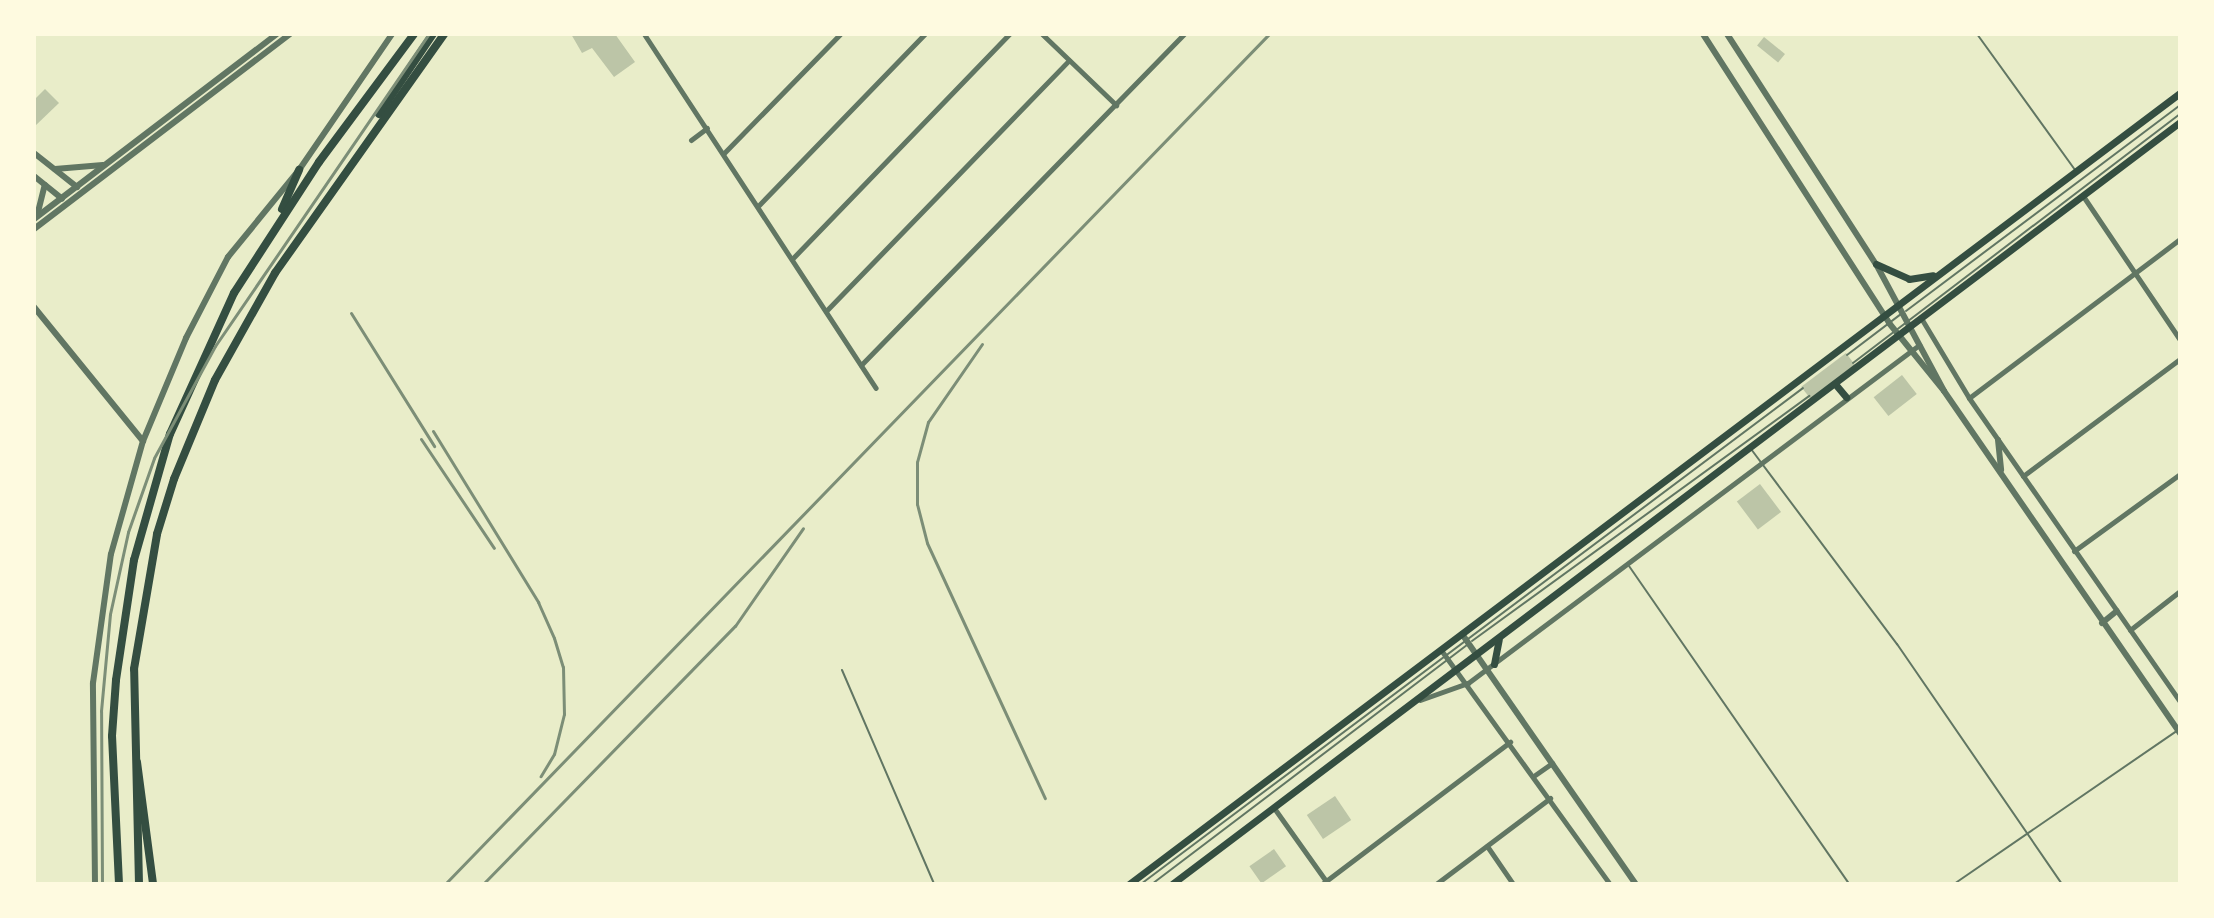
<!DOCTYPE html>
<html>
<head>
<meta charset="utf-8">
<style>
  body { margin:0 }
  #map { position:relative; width:2214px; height:918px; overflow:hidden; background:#e9edc9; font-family:"Open Sans",sans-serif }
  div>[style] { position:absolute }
  .building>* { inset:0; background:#bcc5a7; transform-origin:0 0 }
  .service>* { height:2px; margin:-1px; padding:0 1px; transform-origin:1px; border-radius:1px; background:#617663 }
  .minor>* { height:5px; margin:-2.5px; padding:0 2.5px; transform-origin:2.5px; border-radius:2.5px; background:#617663 }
  .tertiary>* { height:6px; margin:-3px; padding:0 3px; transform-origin:3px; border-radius:3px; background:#617663 }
  .primary>* { height:7px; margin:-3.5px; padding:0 3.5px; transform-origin:3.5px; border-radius:3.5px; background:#344e41 }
  .trunk>* { height:8px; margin:-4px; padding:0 4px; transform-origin:4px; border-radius:4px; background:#344e41 }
  .rail>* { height:3px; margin:-1.5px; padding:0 1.5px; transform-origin:1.5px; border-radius:1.5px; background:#7c8e77 }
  span { translate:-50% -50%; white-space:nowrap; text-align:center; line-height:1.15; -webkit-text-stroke:6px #fefae0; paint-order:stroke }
  .frame { position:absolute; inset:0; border:36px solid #fefae0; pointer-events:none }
</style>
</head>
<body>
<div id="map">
  <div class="building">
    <i style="clip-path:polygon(571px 34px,615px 34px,635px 62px,614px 77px,592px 48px,582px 53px)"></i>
    <i style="left:1764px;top:37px;width:27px;height:11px;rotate:39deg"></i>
    <i style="clip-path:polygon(45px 89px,59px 103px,34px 127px,34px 100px)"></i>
    <i style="left:1846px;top:353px;width:15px;height:56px;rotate:53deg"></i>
    <i style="left:1902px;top:375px;width:24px;height:36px;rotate:52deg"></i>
    <i style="left:1760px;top:484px;width:35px;height:29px;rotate:53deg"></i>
    <i style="left:1335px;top:796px;width:29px;height:34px;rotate:56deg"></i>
    <i style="left:1274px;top:849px;width:21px;height:30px;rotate:55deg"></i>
  </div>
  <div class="service">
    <i style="left:1977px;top:34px;width:168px;rotate:54.2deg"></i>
    <i style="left:1906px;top:311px;width:343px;rotate:-36.9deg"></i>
    <i style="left:1847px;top:355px;width:68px;rotate:-37.2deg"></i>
    <i style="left:1853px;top:363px;width:411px;rotate:-37.3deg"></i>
    <i style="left:1751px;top:449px;width:244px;rotate:53.2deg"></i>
    <i style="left:1897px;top:644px;width:291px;rotate:55.5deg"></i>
    <i style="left:1629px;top:566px;width:387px;rotate:55.3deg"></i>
    <i style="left:1472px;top:641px;width:417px;rotate:-36deg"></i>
    <i style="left:842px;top:670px;width:233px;rotate:66.7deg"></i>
    <i style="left:1141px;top:884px;width:827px;rotate:-36.84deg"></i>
    <i style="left:1152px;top:884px;width:395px;rotate:-37.2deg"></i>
    <i style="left:1954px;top:884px;width:270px;rotate:-34.5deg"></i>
  </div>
  <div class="minor">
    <i style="left:644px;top:34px;width:423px;rotate:56.8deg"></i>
    <i style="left:1042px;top:34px;width:103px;rotate:43.8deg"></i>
    <i style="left:691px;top:140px;width:20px;rotate:-37deg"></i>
    <i style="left:724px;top:153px;width:166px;rotate:-45.7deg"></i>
    <i style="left:2083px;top:196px;width:174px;rotate:56deg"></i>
    <i style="left:759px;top:205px;width:238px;rotate:-45.9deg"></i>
    <i style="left:792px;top:259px;width:313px;rotate:-46deg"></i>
    <i style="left:826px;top:311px;width:349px;rotate:-45.9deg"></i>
    <i style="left:1921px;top:318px;width:93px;rotate:59deg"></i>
    <i style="left:1969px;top:398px;width:370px;rotate:55.2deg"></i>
    <i style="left:861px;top:365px;width:462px;rotate:-45.7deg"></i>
    <i style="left:1969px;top:398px;width:264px;rotate:-37deg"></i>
    <i style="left:2023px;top:476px;width:196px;rotate:-36.7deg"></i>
    <i style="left:2074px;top:551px;width:131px;rotate:-36deg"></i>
    <i style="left:2130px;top:630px;width:63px;rotate:-38deg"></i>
    <i style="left:1441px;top:650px;width:289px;rotate:54.2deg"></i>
    <i style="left:1420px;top:700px;width:51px;rotate:-19.5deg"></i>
    <i style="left:1468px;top:683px;width:564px;rotate:-36.85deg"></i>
    <i style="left:1535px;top:775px;width:21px;rotate:-35deg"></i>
    <i style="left:1274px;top:808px;width:93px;rotate:54.6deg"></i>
    <i style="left:1487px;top:846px;width:46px;rotate:55.6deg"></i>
    <i style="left:1322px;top:884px;width:236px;rotate:-37.1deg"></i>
    <i style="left:1436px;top:884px;width:143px;rotate:-37deg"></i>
  </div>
  <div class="tertiary">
    <i style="left:1703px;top:34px;width:344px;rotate:57.2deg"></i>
    <i style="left:1889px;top:323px;width:87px;rotate:51deg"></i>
    <i style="left:1727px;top:34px;width:274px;rotate:57.1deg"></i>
    <i style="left:1876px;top:264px;width:144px;rotate:61.8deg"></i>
    <i style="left:1944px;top:391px;width:416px;rotate:55.4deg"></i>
    <i style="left:34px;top:153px;width:55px;rotate:38.3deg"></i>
    <i style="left:55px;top:169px;width:48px;rotate:-4.8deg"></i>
    <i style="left:34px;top:176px;width:36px;rotate:39deg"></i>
    <i style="left:37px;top:216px;width:32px;rotate:-76deg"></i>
    <i style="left:34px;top:219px;width:305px;rotate:-37.3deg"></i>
    <i style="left:34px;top:229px;width:322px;rotate:-37.3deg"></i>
    <i style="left:34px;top:307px;width:173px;rotate:50.9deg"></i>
    <i style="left:1998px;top:440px;width:30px;rotate:84deg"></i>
    <i style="left:2102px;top:623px;width:19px;rotate:-39deg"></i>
    <i style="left:1462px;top:634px;width:305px;rotate:55.2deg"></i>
    <i style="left:95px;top:884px;width:201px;rotate:-90.6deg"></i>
    <i style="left:93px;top:683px;width:130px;rotate:-82.1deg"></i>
    <i style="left:111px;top:554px;width:117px;rotate:-74.2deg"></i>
    <i style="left:143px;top:441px;width:112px;rotate:-67.3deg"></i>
    <i style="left:186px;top:338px;width:91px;rotate:-62.6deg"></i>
    <i style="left:228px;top:257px;width:112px;rotate:-50.8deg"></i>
    <i style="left:299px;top:170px;width:165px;rotate:-55.6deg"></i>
  </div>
  <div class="primary">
    <i style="left:1876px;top:264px;width:36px;rotate:24deg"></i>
    <i style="left:1909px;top:279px;width:24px;rotate:-9deg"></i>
    <i style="left:1836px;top:385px;width:16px;rotate:50deg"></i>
    <i style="left:1494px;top:664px;width:25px;rotate:-79deg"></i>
    <i style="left:1129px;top:884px;width:1315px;rotate:-36.97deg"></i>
    <i style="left:1172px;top:884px;width:1264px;rotate:-37.09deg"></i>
  </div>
  <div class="trunk">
    <i style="left:379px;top:114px;width:97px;rotate:-56deg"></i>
    <i style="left:282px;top:209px;width:43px;rotate:-66.4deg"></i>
    <i style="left:137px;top:762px;width:123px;rotate:82.5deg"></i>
    <i style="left:119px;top:884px;width:148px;rotate:-92.7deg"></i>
    <i style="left:112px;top:736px;width:56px;rotate:-85.9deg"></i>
    <i style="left:116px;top:680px;width:121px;rotate:-81.5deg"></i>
    <i style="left:134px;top:560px;width:131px;rotate:-74.1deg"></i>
    <i style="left:170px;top:434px;width:155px;rotate:-65.6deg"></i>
    <i style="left:234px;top:293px;width:156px;rotate:-57deg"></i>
    <i style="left:319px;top:162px;width:159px;rotate:-53.4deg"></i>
    <i style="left:139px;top:884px;width:215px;rotate:-91.3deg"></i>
    <i style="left:134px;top:669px;width:137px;rotate:-80.3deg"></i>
    <i style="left:157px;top:534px;width:58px;rotate:-72.8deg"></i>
    <i style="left:174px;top:479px;width:107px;rotate:-67.5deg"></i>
    <i style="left:215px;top:380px;width:123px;rotate:-60.7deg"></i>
    <i style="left:275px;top:273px;width:293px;rotate:-54.7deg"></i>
  </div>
  <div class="rail">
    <i style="left:351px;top:313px;width:157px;rotate:58deg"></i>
    <i style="left:982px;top:344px;width:95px;rotate:124.7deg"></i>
    <i style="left:928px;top:422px;width:41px;rotate:105.4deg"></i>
    <i style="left:917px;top:462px;width:42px;rotate:90deg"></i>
    <i style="left:917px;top:504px;width:40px;rotate:75.6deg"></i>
    <i style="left:927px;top:543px;width:281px;rotate:65.2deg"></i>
    <i style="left:433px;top:431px;width:201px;rotate:58.4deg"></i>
    <i style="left:538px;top:602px;width:39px;rotate:66deg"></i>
    <i style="left:554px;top:638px;width:30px;rotate:73deg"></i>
    <i style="left:563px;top:667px;width:47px;rotate:88.8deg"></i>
    <i style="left:564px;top:714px;width:41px;rotate:104deg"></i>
    <i style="left:554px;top:754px;width:26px;rotate:121deg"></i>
    <i style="left:421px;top:439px;width:131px;rotate:56.2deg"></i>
    <i style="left:102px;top:884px;width:173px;rotate:-90.3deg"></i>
    <i style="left:101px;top:711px;width:97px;rotate:-84.7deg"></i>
    <i style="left:110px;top:614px;width:84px;rotate:-77.6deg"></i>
    <i style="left:128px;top:532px;width:78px;rotate:-70.6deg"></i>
    <i style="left:154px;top:458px;width:128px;rotate:-61.4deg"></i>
    <i style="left:215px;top:346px;width:378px;rotate:-55.6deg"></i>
    <i style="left:445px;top:884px;width:1184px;rotate:-45.89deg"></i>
    <i style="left:483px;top:884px;width:361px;rotate:-45.7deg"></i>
    <i style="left:735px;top:626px;width:119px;rotate:-55.2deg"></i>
  </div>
  <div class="frame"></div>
</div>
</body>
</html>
